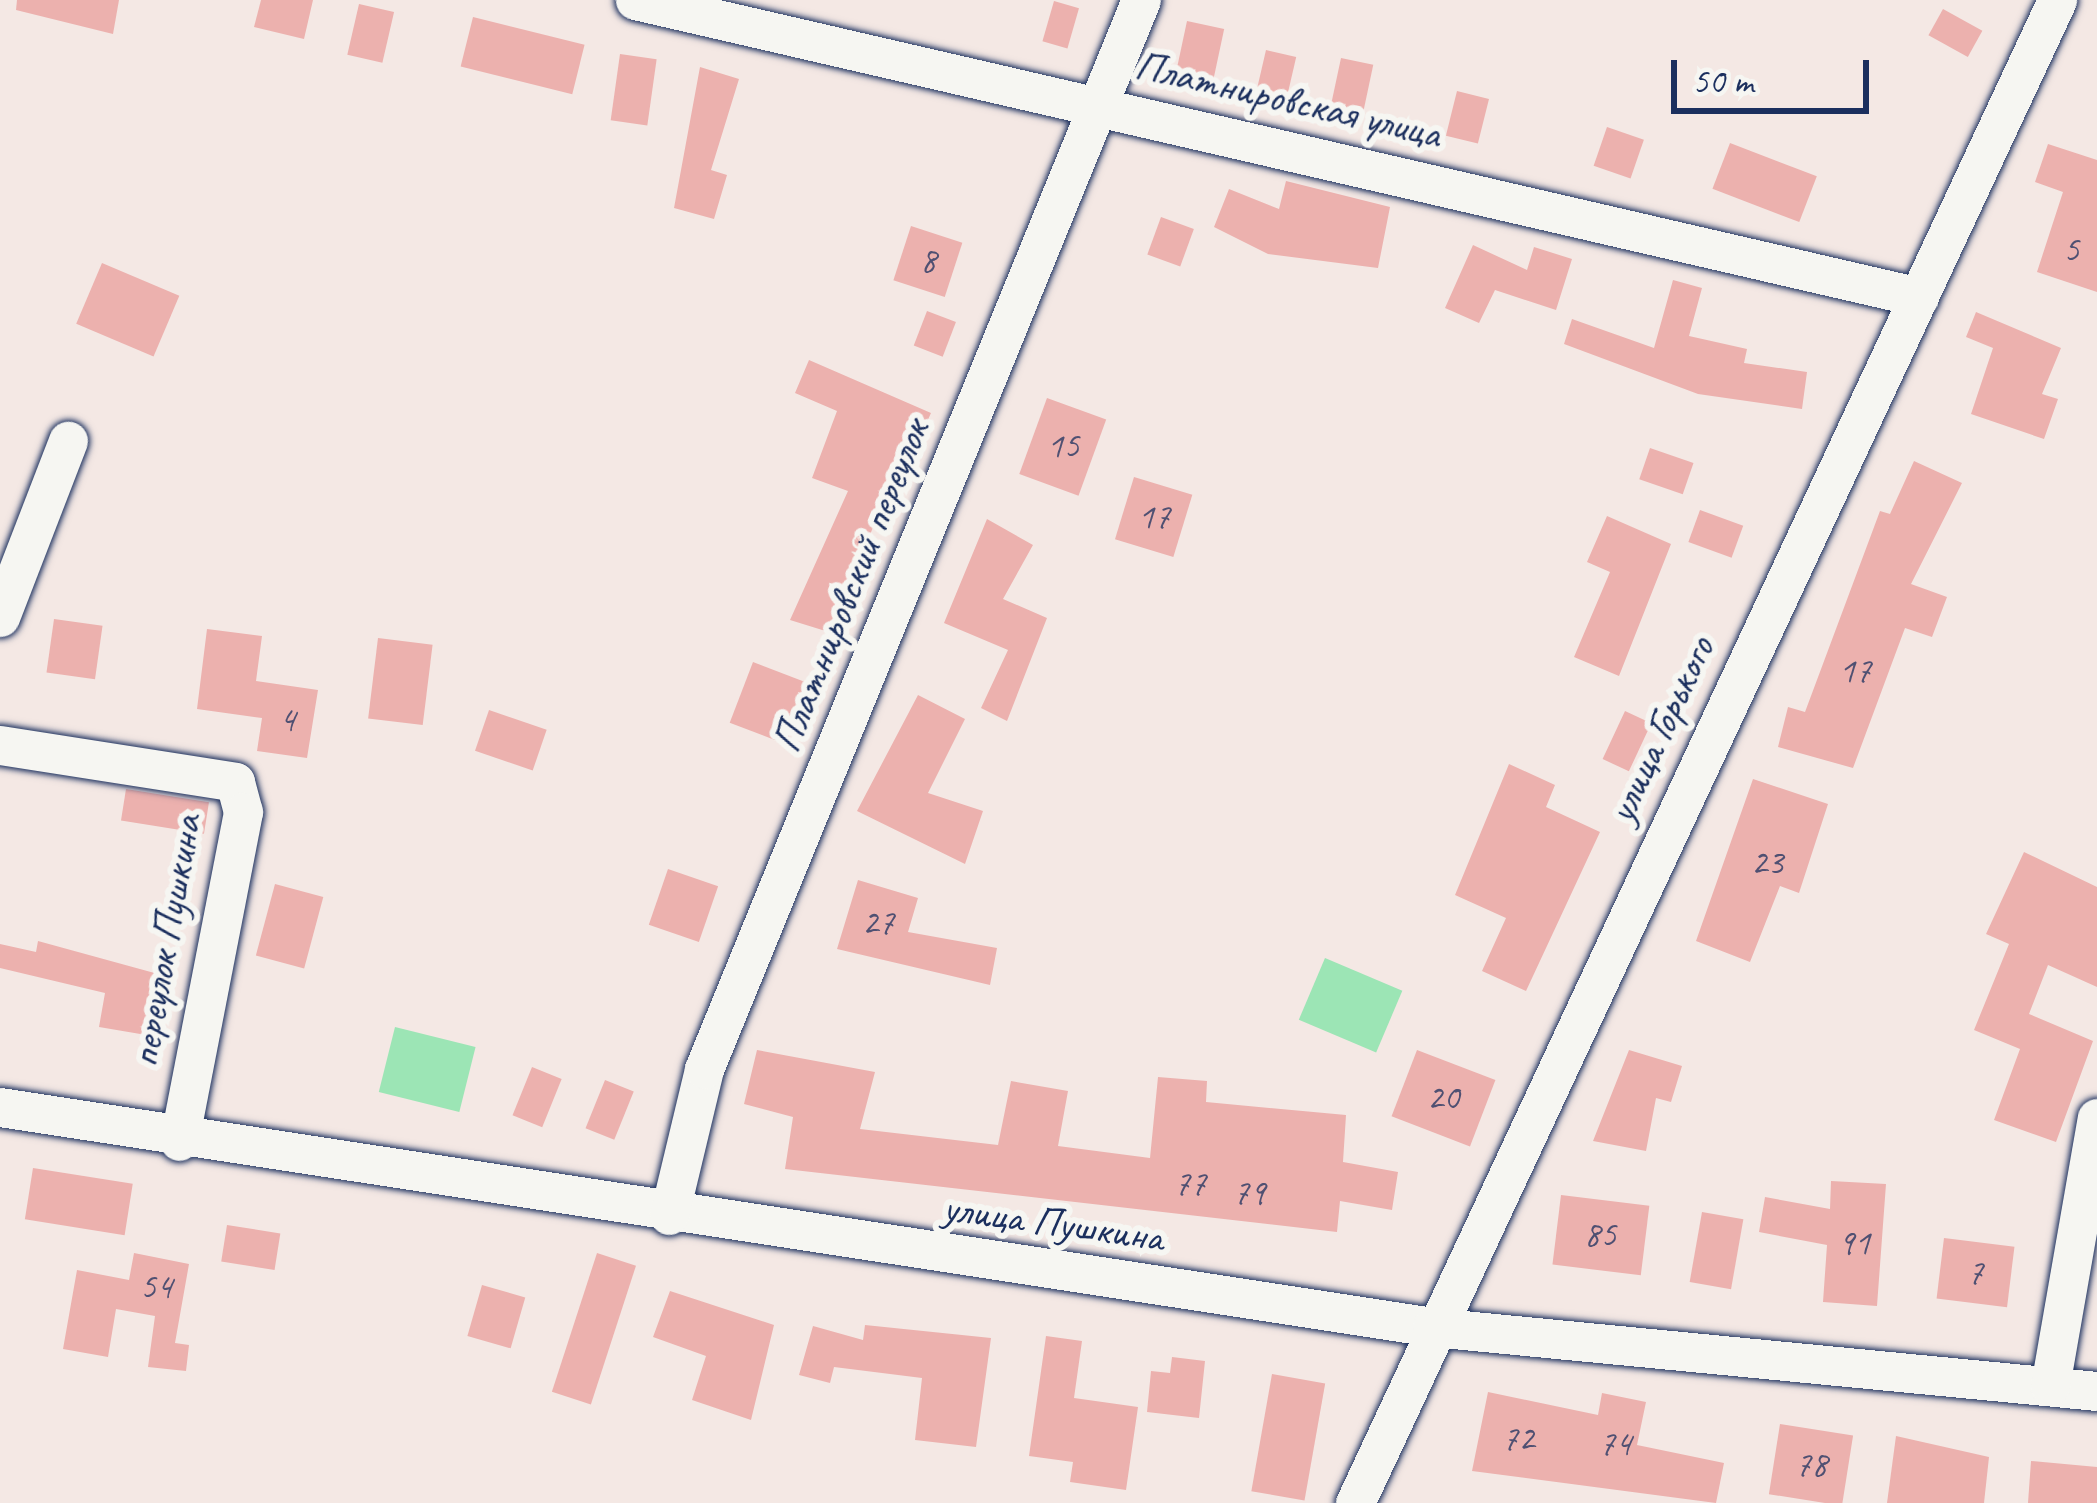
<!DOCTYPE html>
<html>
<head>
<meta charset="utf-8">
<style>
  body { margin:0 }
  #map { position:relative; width:2097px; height:1503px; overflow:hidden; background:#f4e8e4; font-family:Caveat,sans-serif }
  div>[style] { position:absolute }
  .green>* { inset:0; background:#9ce5b5; transform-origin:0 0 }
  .building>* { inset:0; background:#ecb1ae; transform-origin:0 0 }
  .roads { filter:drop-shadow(0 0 3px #1b2f5e) drop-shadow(0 0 3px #1b2f5e) }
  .minor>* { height:39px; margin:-19.5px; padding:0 19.5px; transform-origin:19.5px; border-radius:19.5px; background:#f6f6f2 }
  span { translate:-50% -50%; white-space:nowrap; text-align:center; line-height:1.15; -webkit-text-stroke:12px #f6f6f2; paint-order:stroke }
  .number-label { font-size:36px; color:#4f5072 }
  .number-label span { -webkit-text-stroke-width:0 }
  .street-label { font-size:42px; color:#1b2f5e }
  .scale { position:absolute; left:1671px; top:60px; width:198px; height:54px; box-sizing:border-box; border:6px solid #1b2f5e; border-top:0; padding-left:15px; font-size:36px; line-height:42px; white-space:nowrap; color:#1b2f5e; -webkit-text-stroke:9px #f6f6f2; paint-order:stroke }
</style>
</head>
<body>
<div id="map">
  <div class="green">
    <i style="left:1325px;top:958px;width:84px;height:67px;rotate:23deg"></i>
    <i style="left:395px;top:1027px;width:83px;height:67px;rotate:14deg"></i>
  </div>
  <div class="building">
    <i style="clip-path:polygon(17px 0,119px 0,113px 34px,16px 10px)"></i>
    <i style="clip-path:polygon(261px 0,313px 0,304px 39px,254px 27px)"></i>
    <i style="left:1054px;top:1px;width:26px;height:42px;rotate:16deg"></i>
    <i style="left:359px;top:4px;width:36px;height:52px;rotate:13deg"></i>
    <i style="left:1943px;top:9px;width:45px;height:30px;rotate:29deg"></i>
    <i style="left:473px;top:17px;width:115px;height:51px;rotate:14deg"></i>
    <i style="left:1187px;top:21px;width:38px;height:52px;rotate:12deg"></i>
    <i style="left:1266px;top:50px;width:31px;height:46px;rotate:13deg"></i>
    <i style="left:620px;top:54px;width:37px;height:67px;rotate:8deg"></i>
    <i style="left:1341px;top:58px;width:33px;height:53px;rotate:12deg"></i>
    <i style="clip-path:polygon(700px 67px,739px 79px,711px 170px,727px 175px,714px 219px,674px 208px)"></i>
    <i style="left:1457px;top:91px;width:33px;height:46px;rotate:14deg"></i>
    <i style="left:1607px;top:127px;width:39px;height:41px;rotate:19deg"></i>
    <i style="left:1730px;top:143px;width:93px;height:49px;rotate:21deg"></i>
    <i style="clip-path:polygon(2048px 144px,2097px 160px,2097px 292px,2037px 272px,2063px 192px,2035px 182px)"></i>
    <i style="clip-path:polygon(1286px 181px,1390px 207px,1378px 268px,1268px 254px,1214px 227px,1229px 189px,1279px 209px)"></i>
    <i style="left:1161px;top:217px;width:35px;height:40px;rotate:20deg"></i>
    <i style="left:911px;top:226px;width:54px;height:57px;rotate:18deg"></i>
    <i style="clip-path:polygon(1473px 245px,1527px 270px,1534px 247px,1572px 259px,1556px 310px,1495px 290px,1479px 323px,1445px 308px)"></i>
    <i style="left:102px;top:263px;width:84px;height:66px;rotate:23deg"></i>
    <i style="clip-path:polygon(1673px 280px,1702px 288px,1689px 336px,1747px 349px,1744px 363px,1807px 372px,1802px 409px,1698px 394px,1564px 344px,1572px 319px,1654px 348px)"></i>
    <i style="left:927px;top:311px;width:31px;height:37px;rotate:21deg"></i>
    <i style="clip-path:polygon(1976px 312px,2061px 348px,2042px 394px,2058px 399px,2044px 439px,1971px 414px,1993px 348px,1966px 337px)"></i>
    <i style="clip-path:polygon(809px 360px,931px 413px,916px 446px,906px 442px,832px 633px,790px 620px,848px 491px,812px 478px,837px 411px,795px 393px)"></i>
    <i style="left:1047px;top:398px;width:63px;height:81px;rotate:20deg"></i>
    <i style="left:1650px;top:448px;width:46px;height:33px;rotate:19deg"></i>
    <i style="clip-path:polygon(1914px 461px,1962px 483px,1911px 584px,1947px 597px,1932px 637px,1905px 628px,1853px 768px,1778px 747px,1788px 707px,1805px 712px,1880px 511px,1890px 514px)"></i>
    <i style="left:1134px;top:477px;width:61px;height:65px;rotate:17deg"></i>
    <i style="left:1700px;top:510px;width:46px;height:34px;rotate:20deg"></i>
    <i style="clip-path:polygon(1607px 516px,1671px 544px,1619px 676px,1574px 657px,1610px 572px,1587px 562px)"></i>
    <i style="clip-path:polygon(987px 519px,1033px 545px,1003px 599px,1047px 618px,1007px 721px,981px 708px,1008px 650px,944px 623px)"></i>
    <i style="left:54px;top:619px;width:49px;height:54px;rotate:8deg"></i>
    <i style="clip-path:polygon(207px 629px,262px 636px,256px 681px,318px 690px,307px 758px,257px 751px,262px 718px,197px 709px)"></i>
    <i style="left:378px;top:638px;width:55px;height:81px;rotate:7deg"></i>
    <i style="left:753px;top:662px;width:60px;height:65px;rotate:21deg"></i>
    <i style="clip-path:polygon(918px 695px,965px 719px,928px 793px,983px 811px,965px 864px,857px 811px)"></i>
    <i style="left:489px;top:710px;width:61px;height:43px;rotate:19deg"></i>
    <i style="left:1625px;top:711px;width:29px;height:53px;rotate:25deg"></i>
    <i style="clip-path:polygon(1509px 764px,1555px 785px,1546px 807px,1600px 832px,1526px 991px,1482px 971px,1506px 918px,1455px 895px)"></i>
    <i style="clip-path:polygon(1753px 779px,1828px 804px,1799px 893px,1780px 886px,1750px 962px,1696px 941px)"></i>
    <i style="left:126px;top:789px;width:84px;height:32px;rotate:9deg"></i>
    <i style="clip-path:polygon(2024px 852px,2097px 887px,2097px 987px,2048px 965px,2029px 1014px,2093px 1041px,2056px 1142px,1994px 1120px,2020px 1049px,1974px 1030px,2009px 944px,1986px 934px)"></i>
    <i style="left:668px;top:869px;width:53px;height:59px;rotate:19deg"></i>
    <i style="clip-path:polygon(858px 880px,918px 898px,908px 932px,997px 948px,990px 985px,837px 949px)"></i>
    <i style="left:275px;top:884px;width:50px;height:74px;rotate:15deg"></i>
    <i style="clip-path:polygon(38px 941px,169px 977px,158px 1037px,99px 1027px,105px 993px,0 968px,0 944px,36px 952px)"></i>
    <i style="clip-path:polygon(757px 1050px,875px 1072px,860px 1129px,998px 1145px,1011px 1081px,1068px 1091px,1058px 1146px,1150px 1158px,1158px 1077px,1207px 1081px,1206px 1102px,1346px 1115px,1343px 1162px,1398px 1172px,1392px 1210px,1340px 1201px,1337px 1232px,785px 1169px,793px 1117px,744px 1104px)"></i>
    <i style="left:1417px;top:1050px;width:84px;height:71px;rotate:21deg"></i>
    <i style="clip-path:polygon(1629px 1050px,1682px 1066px,1671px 1102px,1656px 1098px,1646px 1151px,1593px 1141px)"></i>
    <i style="left:532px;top:1067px;width:32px;height:52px;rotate:22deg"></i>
    <i style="left:605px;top:1080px;width:31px;height:52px;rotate:22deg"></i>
    <i style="left:33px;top:1168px;width:101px;height:52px;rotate:9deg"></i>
    <i style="clip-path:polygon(1831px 1181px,1886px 1184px,1877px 1306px,1823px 1302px,1827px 1245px,1759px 1232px,1765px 1197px,1830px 1209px)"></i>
    <i style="left:1561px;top:1195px;width:89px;height:70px;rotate:7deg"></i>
    <i style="left:1702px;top:1212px;width:42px;height:71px;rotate:10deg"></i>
    <i style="left:227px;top:1225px;width:54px;height:37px;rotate:9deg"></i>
    <i style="left:1944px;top:1238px;width:71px;height:61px;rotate:7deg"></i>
    <i style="clip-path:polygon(134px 1253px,189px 1264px,175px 1343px,189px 1345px,186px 1371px,148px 1367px,155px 1316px,116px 1309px,108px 1357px,63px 1349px,77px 1270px,129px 1280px)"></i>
    <i style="left:597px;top:1253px;width:41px;height:146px;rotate:18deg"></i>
    <i style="left:482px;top:1285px;width:45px;height:53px;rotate:16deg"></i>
    <i style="clip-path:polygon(670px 1291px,774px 1325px,751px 1420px,692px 1400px,706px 1356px,653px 1337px)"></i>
    <i style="clip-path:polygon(865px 1325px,991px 1338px,976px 1447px,915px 1440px,922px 1378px,834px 1367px,830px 1383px,799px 1375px,813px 1326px,863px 1340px)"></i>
    <i style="clip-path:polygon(1046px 1336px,1082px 1341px,1074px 1398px,1138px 1407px,1126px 1490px,1070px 1482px,1073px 1462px,1029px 1456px)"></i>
    <i style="clip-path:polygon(1172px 1357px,1205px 1361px,1199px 1418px,1147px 1412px,1151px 1371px,1170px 1373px)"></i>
    <i style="left:1272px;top:1374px;width:54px;height:119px;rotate:10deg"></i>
    <i style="clip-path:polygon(1488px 1392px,1598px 1415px,1602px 1393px,1646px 1402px,1637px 1445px,1724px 1463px,1716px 1503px,1472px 1471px)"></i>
    <i style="left:1780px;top:1424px;width:74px;height:71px;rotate:9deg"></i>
    <i style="clip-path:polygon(1896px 1436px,1989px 1457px,1984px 1503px,1887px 1503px)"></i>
    <i style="clip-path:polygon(2031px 1461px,2097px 1467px,2097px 1503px,2028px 1503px)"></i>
  </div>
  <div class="roads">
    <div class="minor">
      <i style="left:635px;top:0;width:1318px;rotate:13.02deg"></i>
      <i style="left:0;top:617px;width:189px;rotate:-68.9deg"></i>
      <i style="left:0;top:745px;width:238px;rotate:8.9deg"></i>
      <i style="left:235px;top:782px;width:31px;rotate:75deg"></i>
      <i style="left:243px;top:812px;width:335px;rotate:101deg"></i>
      <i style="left:0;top:1107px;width:1449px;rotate:8.73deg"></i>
      <i style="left:1432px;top:1327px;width:668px;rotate:5.5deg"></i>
      <i style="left:669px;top:1215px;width:150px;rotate:-76.5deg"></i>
      <i style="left:704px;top:1069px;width:1155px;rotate:-67.77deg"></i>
      <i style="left:2050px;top:1386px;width:272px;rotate:-80.1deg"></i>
      <i style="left:1355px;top:1503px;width:1659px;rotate:-64.96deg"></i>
    </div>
  </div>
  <div class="number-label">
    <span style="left:2071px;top:250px">5</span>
    <span style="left:928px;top:261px">8</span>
    <span style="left:1063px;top:446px">15</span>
    <span style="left:1154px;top:517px">17</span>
    <span style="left:1855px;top:671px">17</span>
    <span style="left:287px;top:720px">4</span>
    <span style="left:1767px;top:863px">23</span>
    <span style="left:878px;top:923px">27</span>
    <span style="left:1443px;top:1098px">20</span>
    <span style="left:1190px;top:1184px">77</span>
    <span style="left:1249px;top:1193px">79</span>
    <span style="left:1600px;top:1235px">85</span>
    <span style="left:1854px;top:1243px">91</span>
    <span style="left:1975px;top:1273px">7</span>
    <span style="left:156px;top:1287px">54</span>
    <span style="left:1518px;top:1439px">72</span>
    <span style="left:1615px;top:1444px">74</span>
    <span style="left:1811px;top:1465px">78</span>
  </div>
  <div class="street-label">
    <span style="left:1288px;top:100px;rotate:13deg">Платнировская улица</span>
    <span style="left:851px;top:586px;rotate:-68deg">Платнировский переулок</span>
    <span style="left:1661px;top:730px;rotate:-65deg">улица Горького</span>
    <span style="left:166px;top:941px;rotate:-80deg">переулок Пушкина</span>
    <span style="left:1053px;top:1223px;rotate:8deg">улица Пушкина</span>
  </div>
  <div class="scale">50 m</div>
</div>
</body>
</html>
